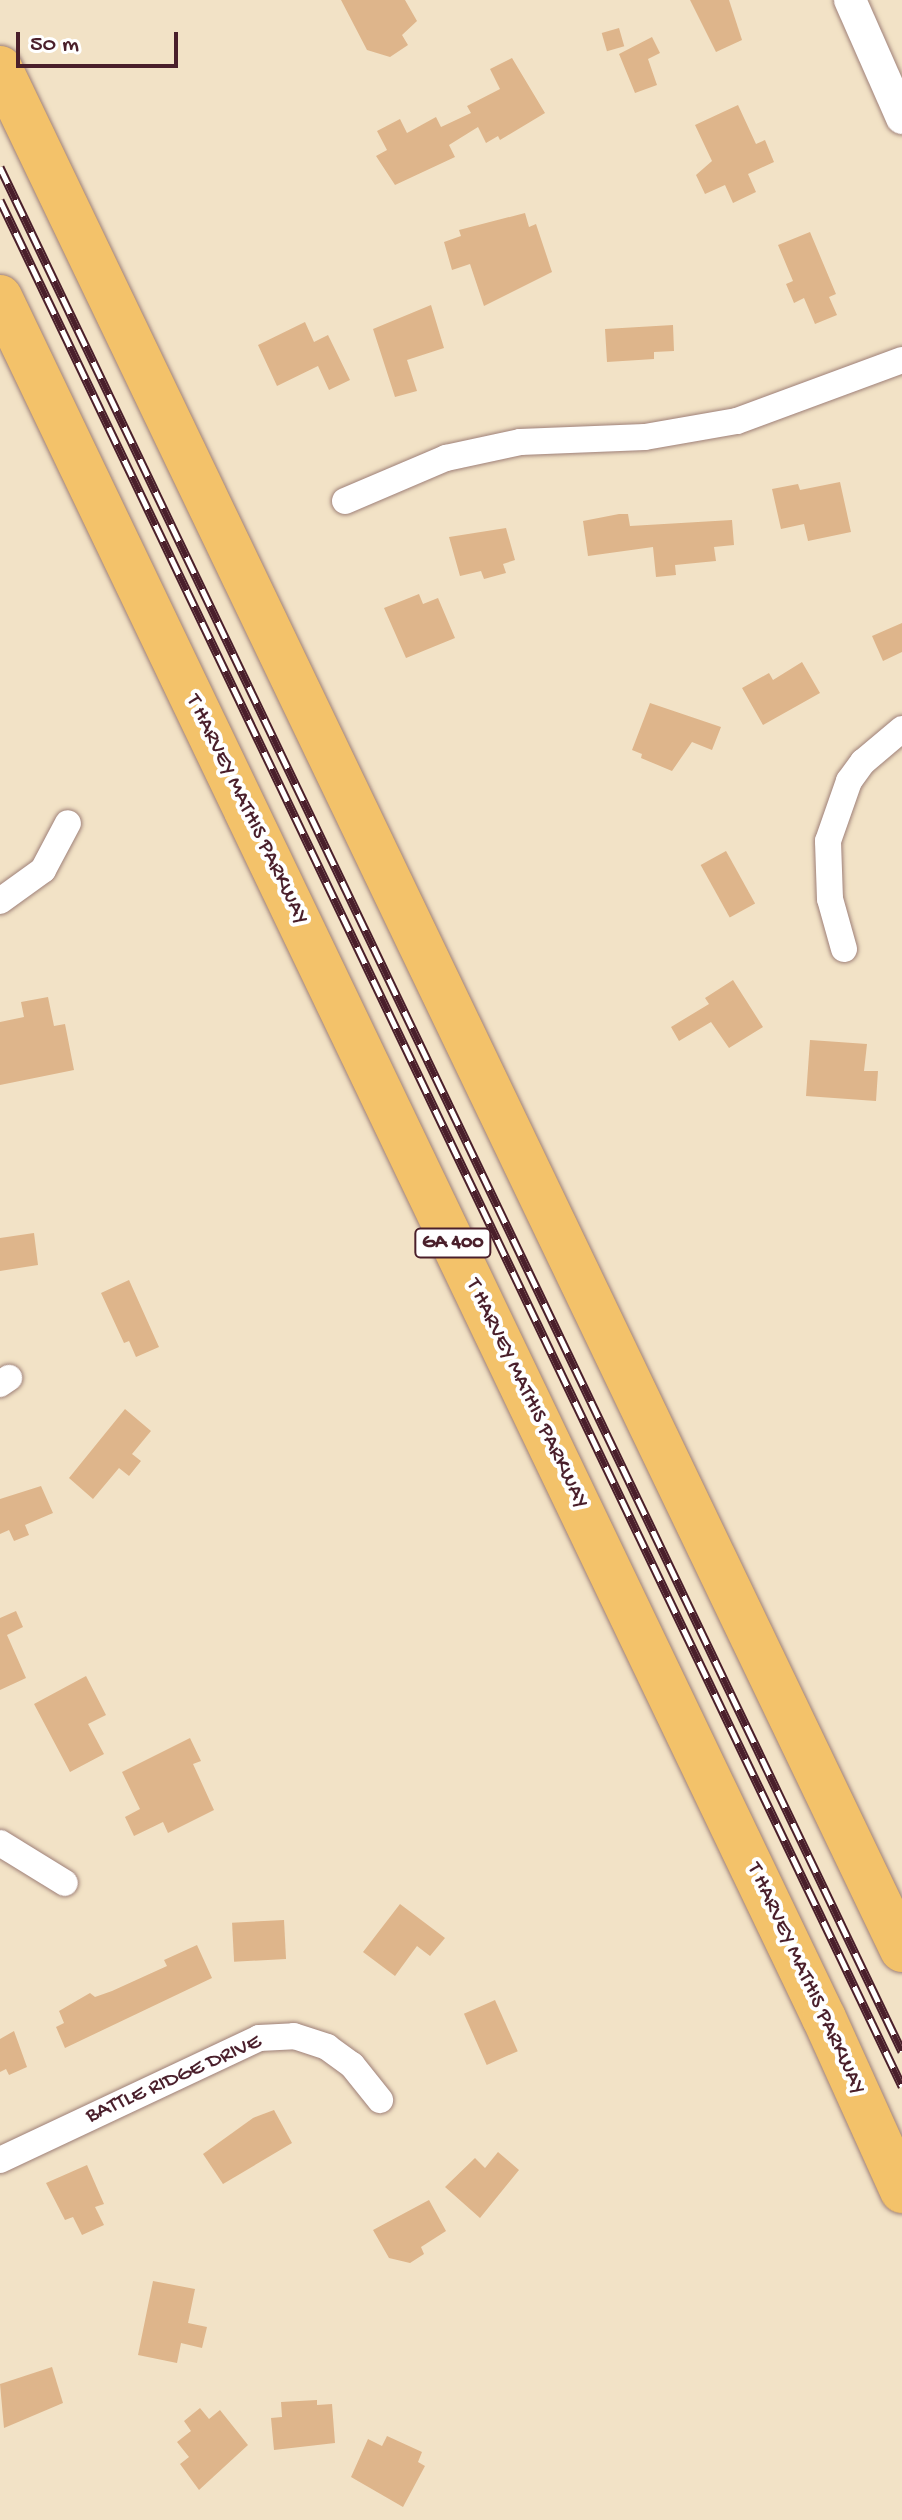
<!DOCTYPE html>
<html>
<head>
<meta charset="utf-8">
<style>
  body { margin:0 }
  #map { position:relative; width:902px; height:2520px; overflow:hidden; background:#f2e2c6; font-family:"Gochi Hand",sans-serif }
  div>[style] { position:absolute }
  .building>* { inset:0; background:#deb58b; transform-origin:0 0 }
  .roads { filter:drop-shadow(0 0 2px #9e8078) drop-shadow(0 0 2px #9e8078) }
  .minor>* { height:26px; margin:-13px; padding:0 13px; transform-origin:13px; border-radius:13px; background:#fff }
  .tertiary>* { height:32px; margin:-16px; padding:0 16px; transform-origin:16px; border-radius:16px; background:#fff }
  .motorway>* { height:44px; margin:-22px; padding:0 22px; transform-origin:22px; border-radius:22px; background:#f3c26a }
  .rail>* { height:9px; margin-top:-4.5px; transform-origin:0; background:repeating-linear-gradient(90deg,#fff 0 18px,#4a1f2b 0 36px); box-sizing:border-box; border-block:2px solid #4a1f2b }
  span { translate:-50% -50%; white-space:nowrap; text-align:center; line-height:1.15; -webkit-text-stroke:8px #fff; paint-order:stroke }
  .shield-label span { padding:2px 6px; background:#fff; border:2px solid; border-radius:6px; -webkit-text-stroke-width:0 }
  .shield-label { font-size:20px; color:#4a1f2b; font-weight:700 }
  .street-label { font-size:22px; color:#4a1f2b }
  .scale { position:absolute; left:16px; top:32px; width:162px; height:36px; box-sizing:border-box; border:4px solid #4a1f2b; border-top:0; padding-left:10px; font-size:24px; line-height:28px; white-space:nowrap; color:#4a1f2b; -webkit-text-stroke:6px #fff; paint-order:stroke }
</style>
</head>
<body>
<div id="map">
  <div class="building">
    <i style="clip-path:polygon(341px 0,405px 0,417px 21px,402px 35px,408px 45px,390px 57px,367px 50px)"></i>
    <i style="clip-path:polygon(690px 0,729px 0,742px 40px,716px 52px)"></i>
    <i style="left:619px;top:28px;width:19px;height:18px;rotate:74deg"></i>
    <i style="clip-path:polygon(652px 37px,660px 53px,648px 59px,657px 85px,635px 93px,619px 54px)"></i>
    <i style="clip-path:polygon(512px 58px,545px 113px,500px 140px,498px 136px,486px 143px,478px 127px,449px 145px,455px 157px,395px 185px,376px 156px,387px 150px,377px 131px,400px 119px,407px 133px,436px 117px,441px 127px,471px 113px,467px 106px,500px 89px,490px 69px)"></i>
    <i style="clip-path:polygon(738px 105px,756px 144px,765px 140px,774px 162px,748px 174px,756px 192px,733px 203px,725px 185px,705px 194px,696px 175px,712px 161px,695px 125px)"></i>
    <i style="clip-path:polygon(525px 213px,529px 227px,536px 224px,552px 272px,484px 306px,470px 264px,452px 270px,444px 242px,461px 236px,459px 230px)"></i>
    <i style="clip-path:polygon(810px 232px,836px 294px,829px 297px,837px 315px,815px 324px,804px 298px,794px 303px,786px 284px,793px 281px,778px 245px)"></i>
    <i style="clip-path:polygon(431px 305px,444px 348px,407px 360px,417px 391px,395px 397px,373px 329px)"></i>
    <i style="clip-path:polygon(305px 322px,314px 342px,328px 335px,350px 380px,329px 390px,318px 366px,277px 386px,258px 345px)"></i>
    <i style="clip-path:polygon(673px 325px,674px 351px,654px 352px,654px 359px,607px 362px,605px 329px)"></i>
    <i style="clip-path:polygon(840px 482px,851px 532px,808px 541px,804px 524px,781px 529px,772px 489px,798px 484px,800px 490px)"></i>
    <i style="clip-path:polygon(619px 514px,628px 514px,630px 526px,732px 520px,734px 545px,714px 547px,716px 561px,675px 565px,676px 575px,656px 577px,653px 547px,588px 556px,583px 521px)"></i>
    <i style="clip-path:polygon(506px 528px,515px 560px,503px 564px,506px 573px,484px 579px,481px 571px,460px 576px,449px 537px)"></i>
    <i style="clip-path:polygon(419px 594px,423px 604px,438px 598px,455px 638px,406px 658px,384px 608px)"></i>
    <i style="clip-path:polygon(902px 623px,902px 652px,883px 661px,872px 636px)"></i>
    <i style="clip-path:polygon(802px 662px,820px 693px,763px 725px,742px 688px,769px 673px,773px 680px)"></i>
    <i style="clip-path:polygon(650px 703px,721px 727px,712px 750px,692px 742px,672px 771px,641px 758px,642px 754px,632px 750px)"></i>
    <i style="left:726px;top:851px;width:60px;height:29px;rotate:61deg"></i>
    <i style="clip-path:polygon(733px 980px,763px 1027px,729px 1048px,711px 1022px,679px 1041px,671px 1027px,709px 1004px,705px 998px)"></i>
    <i style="clip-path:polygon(48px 997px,54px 1026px,65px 1024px,74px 1070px,0 1085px,0 1022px,24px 1017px,21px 1002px)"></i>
    <i style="clip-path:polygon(810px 1040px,867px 1044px,864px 1071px,878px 1071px,876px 1101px,806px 1096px)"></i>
    <i style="clip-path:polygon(34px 1233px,38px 1265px,0 1271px,0 1238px)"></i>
    <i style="clip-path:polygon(129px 1280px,159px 1347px,136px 1357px,129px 1341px,124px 1343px,101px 1293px)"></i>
    <i style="clip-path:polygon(125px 1409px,151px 1431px,132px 1454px,141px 1461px,129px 1476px,119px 1468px,93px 1499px,69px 1478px)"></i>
    <i style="clip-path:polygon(41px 1486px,53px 1513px,25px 1525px,29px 1535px,14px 1541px,9px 1530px,0 1534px,0 1499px)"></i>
    <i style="clip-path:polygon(16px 1611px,23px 1627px,7px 1635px,26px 1678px,0 1690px,0 1618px)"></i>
    <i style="clip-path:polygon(86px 1676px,106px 1715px,88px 1724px,104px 1754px,70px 1772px,34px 1704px)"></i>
    <i style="clip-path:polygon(190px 1738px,201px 1761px,193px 1764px,214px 1810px,168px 1833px,163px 1822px,134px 1836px,125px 1817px,140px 1809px,122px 1772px)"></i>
    <i style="clip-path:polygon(400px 1904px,445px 1938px,430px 1956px,417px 1946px,395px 1976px,363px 1952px)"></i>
    <i style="left:284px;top:1920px;width:39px;height:52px;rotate:87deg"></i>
    <i style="clip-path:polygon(197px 1945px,212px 1978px,65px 2048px,56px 2027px,64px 2023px,59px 2011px,90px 1993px,95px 1997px,112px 1991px,167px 1966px,164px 1960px)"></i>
    <i style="left:495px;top:2000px;width:56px;height:34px;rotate:66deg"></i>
    <i style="clip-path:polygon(14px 2031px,27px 2067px,9px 2075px,6px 2069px,0 2072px,0 2039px)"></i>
    <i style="clip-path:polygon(274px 2110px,292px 2143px,223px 2184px,203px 2154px,253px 2118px)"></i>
    <i style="clip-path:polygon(498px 2152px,519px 2170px,480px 2218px,445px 2187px,475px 2158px,485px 2168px)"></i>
    <i style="clip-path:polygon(87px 2165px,104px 2204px,95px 2207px,104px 2225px,82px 2235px,73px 2217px,65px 2220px,46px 2183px)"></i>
    <i style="clip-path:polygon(429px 2200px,446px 2231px,421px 2247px,424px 2254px,410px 2263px,389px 2258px,373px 2230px)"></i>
    <i style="clip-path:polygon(153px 2281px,195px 2289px,188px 2323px,207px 2327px,202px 2348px,181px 2343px,177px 2363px,138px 2355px)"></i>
    <i style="clip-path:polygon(52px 2367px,63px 2403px,4px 2428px,0 2384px)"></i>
    <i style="clip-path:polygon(317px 2400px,317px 2405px,332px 2404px,335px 2443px,274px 2450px,271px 2418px,282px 2417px,281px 2402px)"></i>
    <i style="clip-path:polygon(200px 2408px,209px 2419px,220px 2410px,248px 2445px,199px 2490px,180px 2464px,189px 2457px,177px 2442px,191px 2431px,184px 2421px)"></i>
    <i style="clip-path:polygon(387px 2436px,422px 2452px,418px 2462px,425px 2466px,403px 2507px,351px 2477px,368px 2439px,382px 2446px)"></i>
  </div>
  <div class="roads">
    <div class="minor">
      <i style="left:345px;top:501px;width:110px;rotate:-23.1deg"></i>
      <i style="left:446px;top:458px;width:76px;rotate:-12.2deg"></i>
      <i style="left:520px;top:442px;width:125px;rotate:-2.3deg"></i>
      <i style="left:645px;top:437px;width:93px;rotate:-9.9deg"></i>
      <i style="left:737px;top:421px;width:176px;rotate:-20.3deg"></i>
      <i style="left:0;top:901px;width:53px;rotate:-35.8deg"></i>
      <i style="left:43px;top:870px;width:53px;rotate:-62deg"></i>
      <i style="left:844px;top:949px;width:52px;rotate:-105.6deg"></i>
      <i style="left:830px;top:899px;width:58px;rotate:-92deg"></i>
      <i style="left:828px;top:841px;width:64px;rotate:-70.7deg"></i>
      <i style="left:849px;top:781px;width:24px;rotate:-54deg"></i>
      <i style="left:863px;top:762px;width:51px;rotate:-40.2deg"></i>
      <i style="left:0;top:1384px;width:11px;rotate:-34deg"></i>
      <i style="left:0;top:1843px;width:76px;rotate:31.6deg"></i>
      <i style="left:0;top:2160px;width:286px;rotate:-25.2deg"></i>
      <i style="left:259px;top:2038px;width:35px;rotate:-3deg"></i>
      <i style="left:294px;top:2036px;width:35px;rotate:18deg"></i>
      <i style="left:327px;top:2047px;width:31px;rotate:36deg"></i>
      <i style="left:352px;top:2065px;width:45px;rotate:51.3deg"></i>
    </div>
    <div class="tertiary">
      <i style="left:850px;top:0;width:129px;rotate:66.2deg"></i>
    </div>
    <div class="motorway">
      <i style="left:0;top:68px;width:2087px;rotate:64.39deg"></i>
      <i style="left:0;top:297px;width:1908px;rotate:64.42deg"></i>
      <i style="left:824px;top:2018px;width:190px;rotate:65.7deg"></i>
    </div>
  </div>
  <div class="rail">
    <i style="left:0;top:167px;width:2089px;rotate:64.42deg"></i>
    <i style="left:0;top:200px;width:2091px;rotate:64.44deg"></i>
  </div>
  <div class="shield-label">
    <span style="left:453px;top:1243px">GA 400</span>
  </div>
  <div class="street-label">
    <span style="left:246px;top:810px;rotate:64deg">T HARVEY MATHIS PARKWAY</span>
    <span style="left:526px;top:1394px;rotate:64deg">T HARVEY MATHIS PARKWAY</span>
    <span style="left:805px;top:1979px;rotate:65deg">T HARVEY MATHIS PARKWAY</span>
    <span style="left:174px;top:2080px;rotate:-24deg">BATTLE RIDGE DRIVE</span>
  </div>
  <div class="scale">50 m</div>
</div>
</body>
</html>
